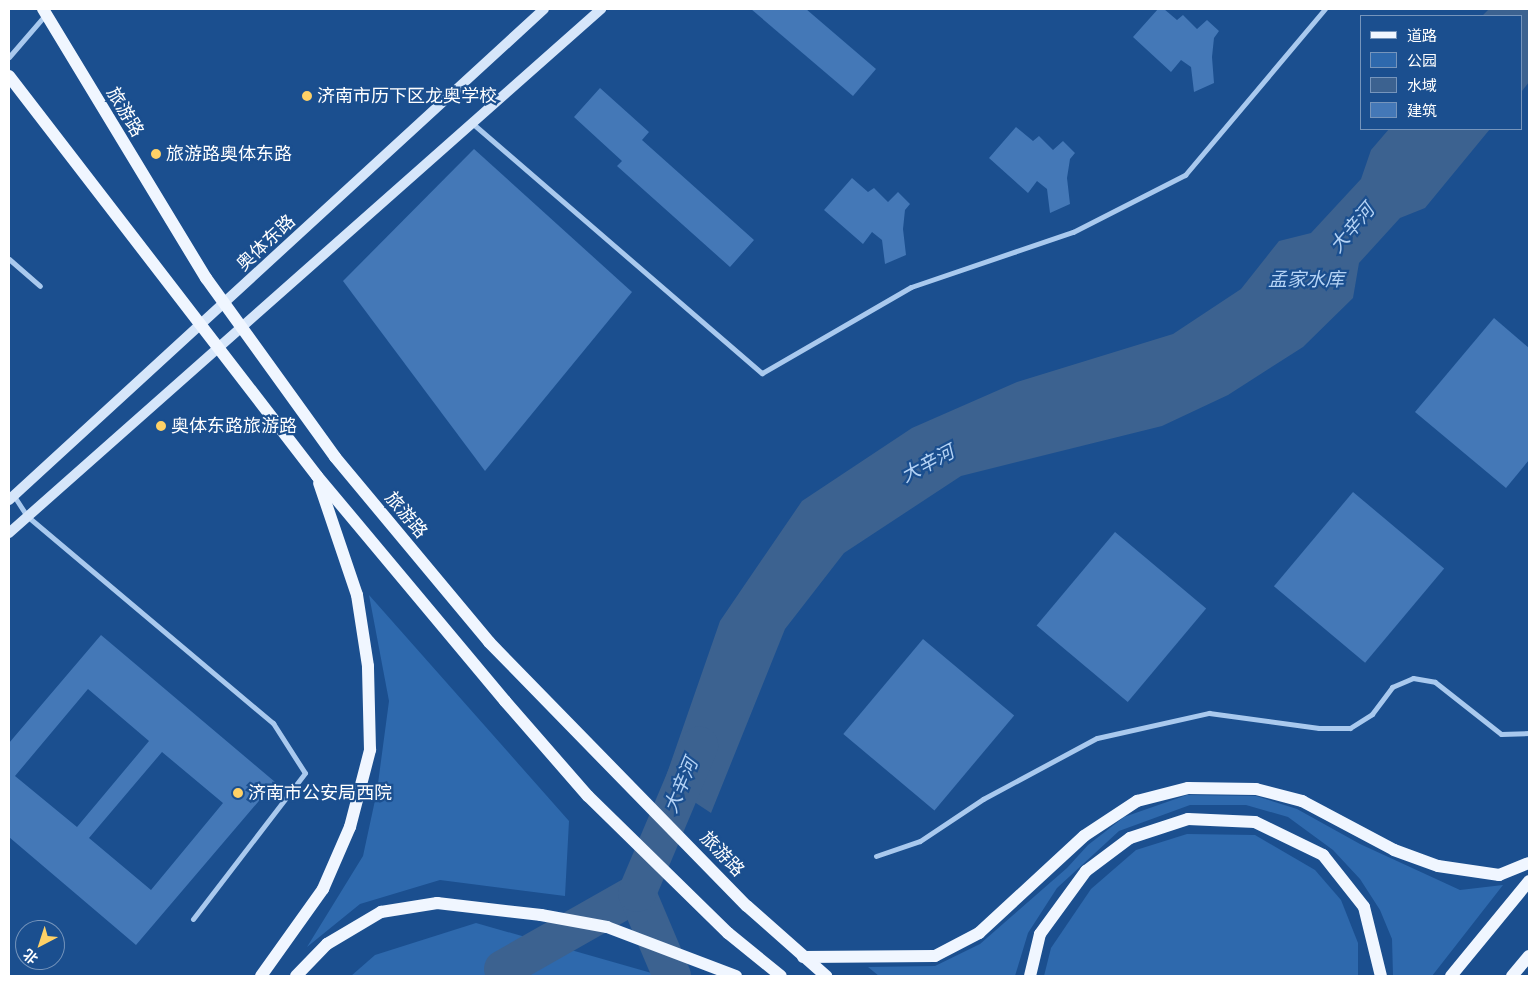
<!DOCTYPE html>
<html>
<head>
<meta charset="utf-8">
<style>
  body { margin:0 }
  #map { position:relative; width:1538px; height:985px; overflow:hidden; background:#1b4f8f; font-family:Karla,"Noto Sans SC",sans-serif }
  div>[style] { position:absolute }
  .green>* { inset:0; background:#2e69ad }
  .water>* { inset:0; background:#3c6290 }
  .river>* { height:38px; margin:-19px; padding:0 19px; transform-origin:19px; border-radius:19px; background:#3c6290 }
  .building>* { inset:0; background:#4478b7; transform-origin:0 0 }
  .street>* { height:5px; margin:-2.5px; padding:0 2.5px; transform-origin:2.5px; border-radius:2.5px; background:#a9c9ee }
  .secondary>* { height:10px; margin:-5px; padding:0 5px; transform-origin:5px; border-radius:5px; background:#d6e6fa }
  .primary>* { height:12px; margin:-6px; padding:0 6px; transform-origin:6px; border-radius:6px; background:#f0f6ff }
  .dots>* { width:14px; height:14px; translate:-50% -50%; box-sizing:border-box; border:2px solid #1b4f8f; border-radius:50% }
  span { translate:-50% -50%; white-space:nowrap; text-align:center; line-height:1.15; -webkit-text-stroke:4.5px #1b4f8f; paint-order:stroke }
  .poi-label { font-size:18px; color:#fff }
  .left { translate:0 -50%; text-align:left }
  .street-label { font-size:18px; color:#fff }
  .water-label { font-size:19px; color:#b5d3f5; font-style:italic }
  .frame { position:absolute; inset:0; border:10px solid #fff; pointer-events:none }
  .legend { position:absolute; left:1360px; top:15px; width:162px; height:115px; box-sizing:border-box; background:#1b4f8f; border:1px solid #7695bc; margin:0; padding:6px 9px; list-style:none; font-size:15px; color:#fff }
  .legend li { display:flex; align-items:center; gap:10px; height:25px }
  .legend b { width:25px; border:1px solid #7695bc }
  .north { position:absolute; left:15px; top:920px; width:50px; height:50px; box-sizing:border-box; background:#1b4f8f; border:1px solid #7695bc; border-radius:50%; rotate:220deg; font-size:14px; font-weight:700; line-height:20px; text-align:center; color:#fff }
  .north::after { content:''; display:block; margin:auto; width:18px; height:22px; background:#ffd166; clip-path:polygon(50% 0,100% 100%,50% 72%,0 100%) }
</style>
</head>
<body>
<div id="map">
  <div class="green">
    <i style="clip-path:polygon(369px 595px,569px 821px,565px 896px,440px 880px,360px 904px,307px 947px,363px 856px,377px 791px,389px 701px)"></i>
    <i style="clip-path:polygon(1187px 795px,1256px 796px,1297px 809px,1360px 844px,1460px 890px,1503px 885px,1432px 976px,1393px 976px,1392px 939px,1380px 910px,1360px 879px,1333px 850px,1288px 817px,1246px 805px,1190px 805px,1119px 831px,1057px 888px,1028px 933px,1015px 976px,879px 976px,868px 967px,935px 966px,980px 944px,1067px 868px,1088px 845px,1124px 817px)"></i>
    <i style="clip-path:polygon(1187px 834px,1255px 835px,1315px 870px,1341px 900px,1358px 943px,1358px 976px,1044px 976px,1051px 948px,1091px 889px,1136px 850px)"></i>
    <i style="clip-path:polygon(476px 923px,662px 976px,351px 976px,375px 955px)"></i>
  </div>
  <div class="water">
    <i style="clip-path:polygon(1489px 9px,1529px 9px,1529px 82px,1522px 91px,1522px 16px,1482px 16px)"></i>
    <i style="clip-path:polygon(1389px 129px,1490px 129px,1425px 208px,1400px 218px,1359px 263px,1353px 298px,1303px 347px,1228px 395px,1162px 426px,961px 476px,844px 553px,785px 629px,711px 813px,664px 782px,720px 621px,802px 501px,912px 428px,1017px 382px,1173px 334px,1241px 289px,1279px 241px,1311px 233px,1361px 179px,1371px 150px)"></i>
  </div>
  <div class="river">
    <i style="left:503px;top:969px;width:154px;rotate:-29.6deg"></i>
    <i style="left:672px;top:976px;width:90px;rotate:-112.9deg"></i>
    <i style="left:637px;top:893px;width:160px;rotate:-67.1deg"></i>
  </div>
  <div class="building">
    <i style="clip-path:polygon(751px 9px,806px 9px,876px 69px,853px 96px)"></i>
    <i style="clip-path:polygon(1158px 9px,1164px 9px,1177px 20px,1183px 15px,1197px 29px,1207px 20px,1219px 31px,1214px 38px,1212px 57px,1214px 83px,1194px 92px,1191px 67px,1181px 60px,1171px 72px,1133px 37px)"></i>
    <i style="clip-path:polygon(600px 88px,649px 132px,642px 140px,754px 240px,730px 267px,617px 166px,622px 161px,574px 117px)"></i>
    <i style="clip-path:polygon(1016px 127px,1033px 141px,1039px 136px,1053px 150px,1063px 141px,1075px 153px,1070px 159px,1067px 178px,1070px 204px,1050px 213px,1047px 189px,1037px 181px,1028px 193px,989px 158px)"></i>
    <i style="clip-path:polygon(474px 149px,632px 292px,485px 471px,343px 281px)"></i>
    <i style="clip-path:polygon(852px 178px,868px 192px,874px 188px,888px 202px,898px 192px,910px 204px,905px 210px,903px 229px,906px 255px,885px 264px,882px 240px,872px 232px,863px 244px,824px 210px)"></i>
    <i style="clip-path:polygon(1494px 318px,1529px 348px,1529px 460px,1506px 488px,1415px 412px)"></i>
    <i style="left:1353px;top:492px;width:119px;height:123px;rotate:40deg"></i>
    <i style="left:1115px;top:532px;width:119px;height:122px;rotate:40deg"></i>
    <i style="clip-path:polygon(evenodd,101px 635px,275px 782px,136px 945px,9px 837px,9px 743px,101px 635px,88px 689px,149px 741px,77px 827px,15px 776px,88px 689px,101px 635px,162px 752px,223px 803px,151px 890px,89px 838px,162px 752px)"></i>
    <i style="left:923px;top:639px;width:119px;height:124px;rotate:40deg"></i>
  </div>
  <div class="street">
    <i style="left:9px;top:57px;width:57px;rotate:-49.3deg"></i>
    <i style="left:472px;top:123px;width:383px;rotate:40.8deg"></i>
    <i style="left:762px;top:373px;width:172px;rotate:-30deg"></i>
    <i style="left:911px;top:287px;width:171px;rotate:-18.8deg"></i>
    <i style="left:1073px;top:232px;width:126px;rotate:-27deg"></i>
    <i style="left:1185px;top:175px;width:217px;rotate:-49.9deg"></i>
    <i style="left:9px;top:259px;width:41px;rotate:41.1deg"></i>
    <i style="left:14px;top:496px;width:24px;rotate:57deg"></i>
    <i style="left:27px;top:516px;width:322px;rotate:40.1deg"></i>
    <i style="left:273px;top:723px;width:59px;rotate:57.4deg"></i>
    <i style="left:305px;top:773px;width:184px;rotate:127.5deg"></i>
    <i style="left:876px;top:856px;width:46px;rotate:-18.8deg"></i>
    <i style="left:920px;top:841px;width:76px;rotate:-33.7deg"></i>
    <i style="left:983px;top:799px;width:129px;rotate:-28.2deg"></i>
    <i style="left:1097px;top:738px;width:115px;rotate:-12.6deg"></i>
    <i style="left:1209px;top:713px;width:111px;rotate:7.8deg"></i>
    <i style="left:1319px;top:728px;width:31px"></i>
    <i style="left:1350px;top:728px;width:26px;rotate:-32deg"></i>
    <i style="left:1372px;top:714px;width:34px;rotate:-53deg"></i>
    <i style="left:1392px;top:687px;width:23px;rotate:-23deg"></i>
    <i style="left:1413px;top:678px;width:22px;rotate:10deg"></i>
    <i style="left:1435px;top:682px;width:84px;rotate:38.2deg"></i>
    <i style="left:1501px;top:734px;width:28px;rotate:-2deg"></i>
  </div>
  <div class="secondary">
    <i style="left:9px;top:500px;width:726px;rotate:-42.54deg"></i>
    <i style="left:9px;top:533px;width:791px;rotate:-41.51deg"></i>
  </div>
  <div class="primary">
    <i style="left:43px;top:9px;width:315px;rotate:58.8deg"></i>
    <i style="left:206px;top:278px;width:221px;rotate:54.2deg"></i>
    <i style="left:335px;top:457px;width:241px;rotate:50.2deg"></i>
    <i style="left:489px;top:642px;width:369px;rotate:45.7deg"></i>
    <i style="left:747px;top:906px;width:106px;rotate:41.5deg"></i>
    <i style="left:9px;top:76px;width:505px;rotate:52.4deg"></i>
    <i style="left:317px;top:476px;width:293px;rotate:50.1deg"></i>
    <i style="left:505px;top:701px;width:126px;rotate:48.9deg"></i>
    <i style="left:588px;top:796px;width:196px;rotate:44.4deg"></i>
    <i style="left:728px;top:933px;width:68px;rotate:39.1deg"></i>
    <i style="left:803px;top:957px;width:132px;rotate:-0.4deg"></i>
    <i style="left:935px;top:956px;width:50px;rotate:-27.6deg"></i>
    <i style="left:979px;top:933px;width:143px;rotate:-42.7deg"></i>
    <i style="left:1084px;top:836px;width:64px;rotate:-33.4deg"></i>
    <i style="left:1137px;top:801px;width:53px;rotate:-14.3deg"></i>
    <i style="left:1188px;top:788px;width:68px;rotate:0.8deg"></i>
    <i style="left:1256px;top:789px;width:48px;rotate:14.6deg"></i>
    <i style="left:1302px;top:801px;width:104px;rotate:28deg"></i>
    <i style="left:1394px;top:850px;width:47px;rotate:20deg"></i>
    <i style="left:1438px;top:866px;width:62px;rotate:8.4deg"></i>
    <i style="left:1499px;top:875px;width:32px;rotate:-22deg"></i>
    <i style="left:261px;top:976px;width:107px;rotate:-54.5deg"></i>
    <i style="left:323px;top:889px;width:68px;rotate:-66.5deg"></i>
    <i style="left:350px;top:827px;width:80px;rotate:-75.4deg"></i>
    <i style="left:370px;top:750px;width:84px;rotate:-91.4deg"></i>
    <i style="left:368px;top:666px;width:72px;rotate:-98.8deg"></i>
    <i style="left:357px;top:595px;width:118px;rotate:-108.7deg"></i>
    <i style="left:296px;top:976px;width:45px;rotate:-45.9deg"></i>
    <i style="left:327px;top:944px;width:63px;rotate:-30.7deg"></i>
    <i style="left:381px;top:912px;width:57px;rotate:-9.1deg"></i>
    <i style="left:437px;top:903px;width:105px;rotate:6.6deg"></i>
    <i style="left:541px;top:915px;width:67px;rotate:10.3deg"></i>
    <i style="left:607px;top:927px;width:138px;rotate:20.8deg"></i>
    <i style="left:1030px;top:976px;width:43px;rotate:-76.6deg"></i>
    <i style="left:1040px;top:934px;width:78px;rotate:-53.9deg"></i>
    <i style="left:1086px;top:871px;width:55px;rotate:-36.9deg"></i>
    <i style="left:1130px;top:838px;width:61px;rotate:-18.1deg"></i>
    <i style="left:1188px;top:819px;width:67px;rotate:2.6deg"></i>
    <i style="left:1255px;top:822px;width:76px;rotate:25.9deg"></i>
    <i style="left:1323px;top:855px;width:66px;rotate:51.7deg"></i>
    <i style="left:1364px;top:907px;width:71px;rotate:76.2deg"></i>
    <i style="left:1451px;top:976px;width:123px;rotate:-50.6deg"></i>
    <i style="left:1512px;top:976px;width:26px;rotate:-50deg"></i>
  </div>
  <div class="dots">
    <i style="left:307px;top:96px;background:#ffd166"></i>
    <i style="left:156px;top:154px;background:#ffd166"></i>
    <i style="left:161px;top:426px;background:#ffd166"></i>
    <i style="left:238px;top:793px;background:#ffd166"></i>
  </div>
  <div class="poi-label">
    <span class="left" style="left:317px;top:96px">济南市历下区龙奥学校</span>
    <span class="left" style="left:166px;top:154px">旅游路奥体东路</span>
    <span class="left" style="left:171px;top:426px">奥体东路旅游路</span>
    <span class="left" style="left:248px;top:793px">济南市公安局西院</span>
  </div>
  <div class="street-label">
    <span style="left:125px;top:112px;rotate:59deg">旅游路</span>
    <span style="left:266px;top:243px;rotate:-43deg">奥体东路</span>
    <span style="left:406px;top:515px;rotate:50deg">旅游路</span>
    <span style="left:722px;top:854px;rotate:46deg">旅游路</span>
  </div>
  <div class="water-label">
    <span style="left:1353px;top:229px;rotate:-50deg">大辛河</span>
    <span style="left:1306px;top:281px">孟家水库</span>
    <span style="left:928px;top:465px;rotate:-28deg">大辛河</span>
    <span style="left:682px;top:786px;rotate:-67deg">大辛河</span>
  </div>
  <div class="frame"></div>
  <ul class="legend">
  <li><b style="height:6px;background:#f0f6ff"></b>道路</li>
  <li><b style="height:14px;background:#2e69ad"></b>公园</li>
  <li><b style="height:14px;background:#3c6290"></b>水域</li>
  <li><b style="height:14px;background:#4478b7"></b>建筑</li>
  </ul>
  <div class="north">北</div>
</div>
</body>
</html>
